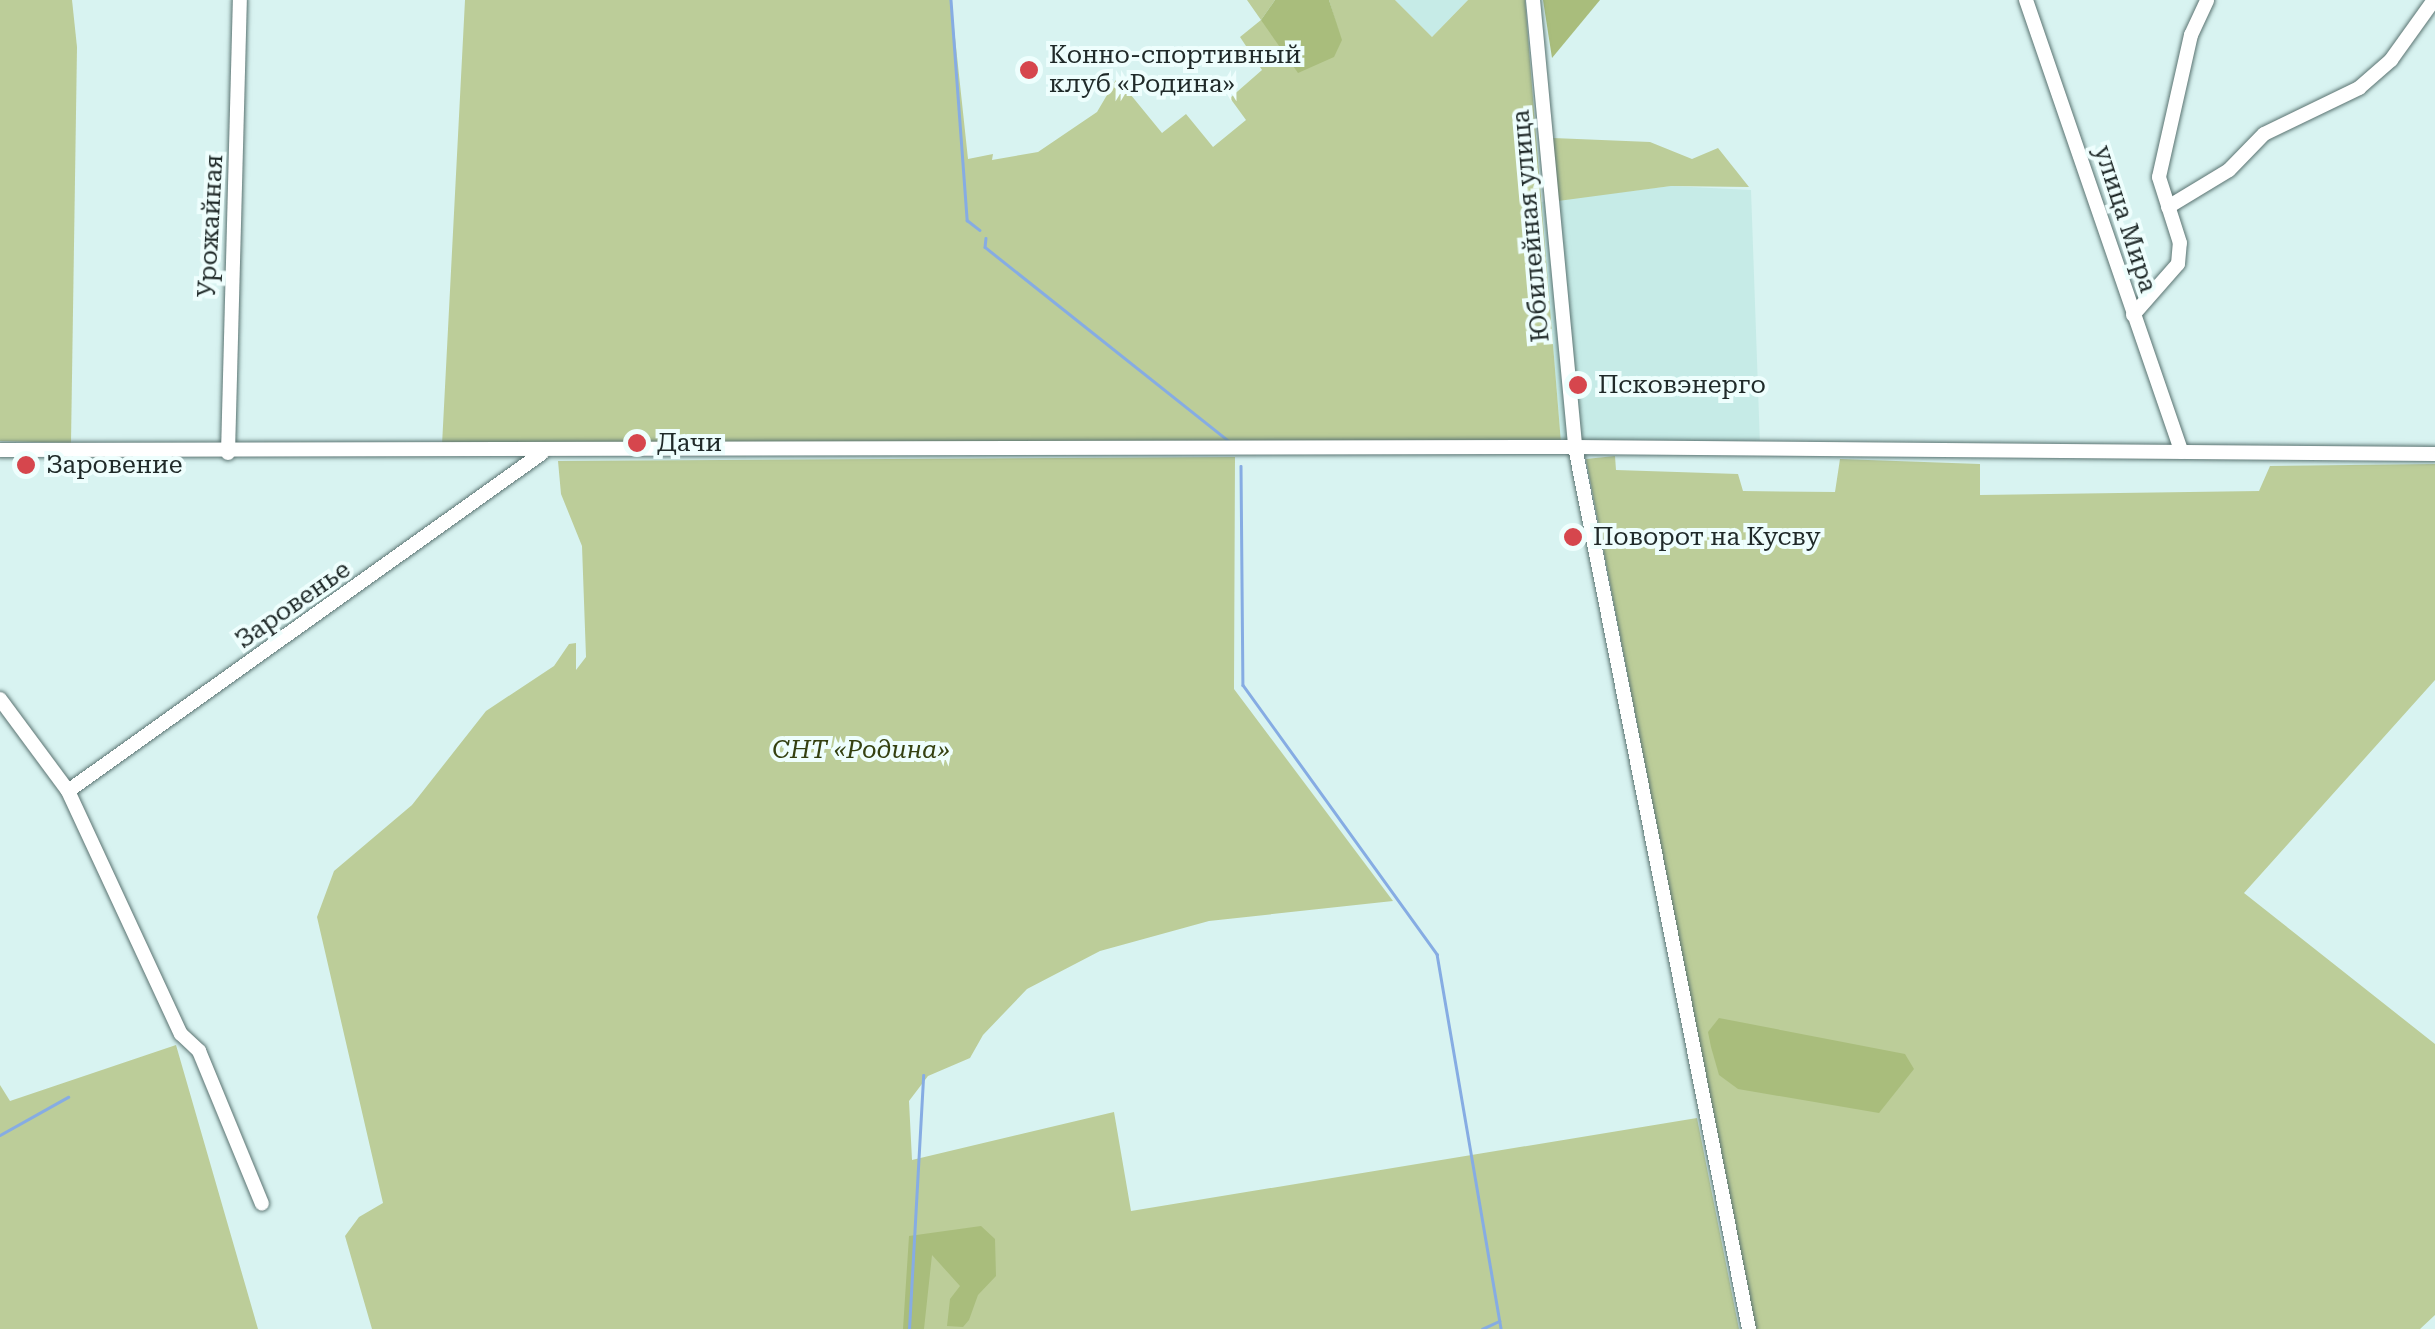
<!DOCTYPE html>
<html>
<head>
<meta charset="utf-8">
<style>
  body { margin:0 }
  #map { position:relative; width:2435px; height:1329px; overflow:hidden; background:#d8f3f1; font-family:"Roboto Serif",serif }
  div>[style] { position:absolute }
  .built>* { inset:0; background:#c6ebe7 }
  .green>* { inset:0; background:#bccd99 }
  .forest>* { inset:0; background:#a9bd7c }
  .stream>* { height:2.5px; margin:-1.25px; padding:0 1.25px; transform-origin:1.25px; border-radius:1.25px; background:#86ace3 }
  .roads { filter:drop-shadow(0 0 2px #5a7371) drop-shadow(0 0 2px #5a7371) }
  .minor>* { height:14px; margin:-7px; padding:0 7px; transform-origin:7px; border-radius:7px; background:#fff }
  .dots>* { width:28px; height:28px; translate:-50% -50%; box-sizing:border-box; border:5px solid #eefefd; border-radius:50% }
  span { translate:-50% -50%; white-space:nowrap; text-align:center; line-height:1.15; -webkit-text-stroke:8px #eefefd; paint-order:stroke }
  .poi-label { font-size:25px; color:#202a29 }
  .left { translate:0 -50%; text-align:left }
  .street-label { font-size:25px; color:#202a29 }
  .park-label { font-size:25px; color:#344010; font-style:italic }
</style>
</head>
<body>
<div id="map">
  <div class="built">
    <i style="clip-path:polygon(1395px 0,1468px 0,1432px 37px)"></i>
    <i style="clip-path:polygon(1671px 186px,1751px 190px,1760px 445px,1561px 443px,1541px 202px)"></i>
  </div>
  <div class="green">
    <i style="clip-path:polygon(0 0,72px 0,77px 47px,71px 443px,0 441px)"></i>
    <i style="clip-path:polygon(465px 0,951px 0,968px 159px,993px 154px,992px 160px,1038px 152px,1097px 112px,1117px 78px,1162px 133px,1186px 114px,1213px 147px,1246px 120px,1230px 98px,1262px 70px,1240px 37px,1261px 20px,1247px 0,1275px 0,1261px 20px,1341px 40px,1329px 0,1395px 0,1432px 37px,1468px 0,1525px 0,1561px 443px,442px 445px)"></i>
    <i style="clip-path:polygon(1553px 138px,1650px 142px,1692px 159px,1718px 148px,1749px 187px,1671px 186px,1558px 201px)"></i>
    <i style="clip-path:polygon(1615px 456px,1616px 470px,1738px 474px,1743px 491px,1835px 492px,1840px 459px,1980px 464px,1980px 495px,2259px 491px,2270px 466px,2435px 464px,2435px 680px,2244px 893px,2435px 1044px,2435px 1315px,2420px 1329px,1754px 1329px,1586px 459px)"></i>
    <i style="clip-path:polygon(1235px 457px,1234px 689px,1393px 901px,1209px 921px,1100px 951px,1027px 989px,983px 1035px,970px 1058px,928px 1076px,909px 1101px,912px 1160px,1114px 1112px,1131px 1211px,1697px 1118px,1739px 1329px,372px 1329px,345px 1236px,359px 1217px,383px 1203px,317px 917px,334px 871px,412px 805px,486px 711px,554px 666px,569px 644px,576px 643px,576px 670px,586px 657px,582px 546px,561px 494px,558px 461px)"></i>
    <i style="clip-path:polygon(176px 1045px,258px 1329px,0 1329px,0 1085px,10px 1101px)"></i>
  </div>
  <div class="forest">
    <i style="clip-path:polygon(1275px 0,1329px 0,1342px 40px,1334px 57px,1298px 73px,1261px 20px)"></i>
    <i style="clip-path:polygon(1543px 0,1600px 0,1552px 58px)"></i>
    <i style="clip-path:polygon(1719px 1018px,1905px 1054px,1914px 1069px,1879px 1113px,1738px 1089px,1719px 1075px,1711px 1047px,1708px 1032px)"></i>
    <i style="clip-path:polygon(981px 1226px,995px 1239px,996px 1276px,978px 1295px,969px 1320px,963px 1327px,947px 1326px,950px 1299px,960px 1286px,932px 1255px,924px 1329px,903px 1329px,909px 1236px)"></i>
  </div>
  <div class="stream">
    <i style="left:951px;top:0;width:221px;rotate:85.8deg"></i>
    <i style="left:967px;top:220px;width:16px;rotate:38deg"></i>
    <i style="left:986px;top:238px;width:9px;rotate:96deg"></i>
    <i style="left:985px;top:247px;width:313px;rotate:38.5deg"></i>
    <i style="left:1241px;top:466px;width:219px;rotate:89.5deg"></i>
    <i style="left:1243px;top:685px;width:332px;rotate:54.2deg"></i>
    <i style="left:1437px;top:954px;width:380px;rotate:80.3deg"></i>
    <i style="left:0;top:1135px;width:78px;rotate:-29.2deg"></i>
    <i style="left:909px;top:1329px;width:254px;rotate:-86.8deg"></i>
    <i style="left:1482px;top:1329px;width:19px;rotate:-25deg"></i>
  </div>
  <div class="roads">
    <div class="minor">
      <i style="left:1533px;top:0;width:449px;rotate:84.6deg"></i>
      <i style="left:1575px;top:447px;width:899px;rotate:78.84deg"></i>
      <i style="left:2026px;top:0;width:478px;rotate:71deg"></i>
      <i style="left:2168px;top:207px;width:71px;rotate:-31.2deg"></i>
      <i style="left:2229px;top:170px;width:50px;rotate:-45.8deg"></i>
      <i style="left:2264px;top:134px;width:106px;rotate:-25.8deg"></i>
      <i style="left:2359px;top:88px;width:43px;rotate:-41.2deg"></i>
      <i style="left:2391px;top:60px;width:74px;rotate:-54.4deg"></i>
      <i style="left:2133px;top:315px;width:68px;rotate:-48.6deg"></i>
      <i style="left:2178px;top:264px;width:21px;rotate:-85deg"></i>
      <i style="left:2180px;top:243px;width:69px;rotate:-107.7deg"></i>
      <i style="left:2159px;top:177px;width:146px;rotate:-77.3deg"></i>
      <i style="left:2191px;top:35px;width:38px;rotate:-65deg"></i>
      <i style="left:0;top:450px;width:1575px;rotate:-0.11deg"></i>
      <i style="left:1575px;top:447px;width:860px;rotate:0.47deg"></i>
      <i style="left:228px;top:453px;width:453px;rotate:-88.5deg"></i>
      <i style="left:0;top:699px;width:114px;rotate:53.5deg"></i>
      <i style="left:68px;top:791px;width:268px;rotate:65.1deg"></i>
      <i style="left:181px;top:1034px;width:25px;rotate:43deg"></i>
      <i style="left:199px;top:1051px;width:165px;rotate:67.6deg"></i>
      <i style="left:68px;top:791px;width:582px;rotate:-35.49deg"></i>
    </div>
  </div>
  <div class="dots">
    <i style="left:1029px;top:70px;background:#d6464d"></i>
    <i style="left:1578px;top:385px;background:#d6464d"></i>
    <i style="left:637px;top:443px;background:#d6464d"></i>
    <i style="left:26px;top:465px;background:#d6464d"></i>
    <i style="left:1573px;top:537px;background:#d6464d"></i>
  </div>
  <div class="poi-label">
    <span class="left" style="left:1049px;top:70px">Конно-спортивный<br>клуб «Родина»</span>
    <span class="left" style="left:1598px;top:385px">Псковэнерго</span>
    <span class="left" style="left:657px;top:443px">Дачи</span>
    <span class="left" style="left:46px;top:465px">Заровение</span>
    <span class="left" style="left:1593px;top:537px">Поворот на Кусву</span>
  </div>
  <div class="street-label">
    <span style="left:2125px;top:219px;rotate:72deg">улица Мира</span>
    <span style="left:211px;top:226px;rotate:-87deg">Урожайная</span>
    <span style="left:1531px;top:226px;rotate:-95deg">Юбилейная улица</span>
    <span style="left:293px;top:605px;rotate:-35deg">Заровенье</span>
  </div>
  <div class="park-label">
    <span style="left:861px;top:750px">СНТ «Родина»</span>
  </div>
</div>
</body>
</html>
